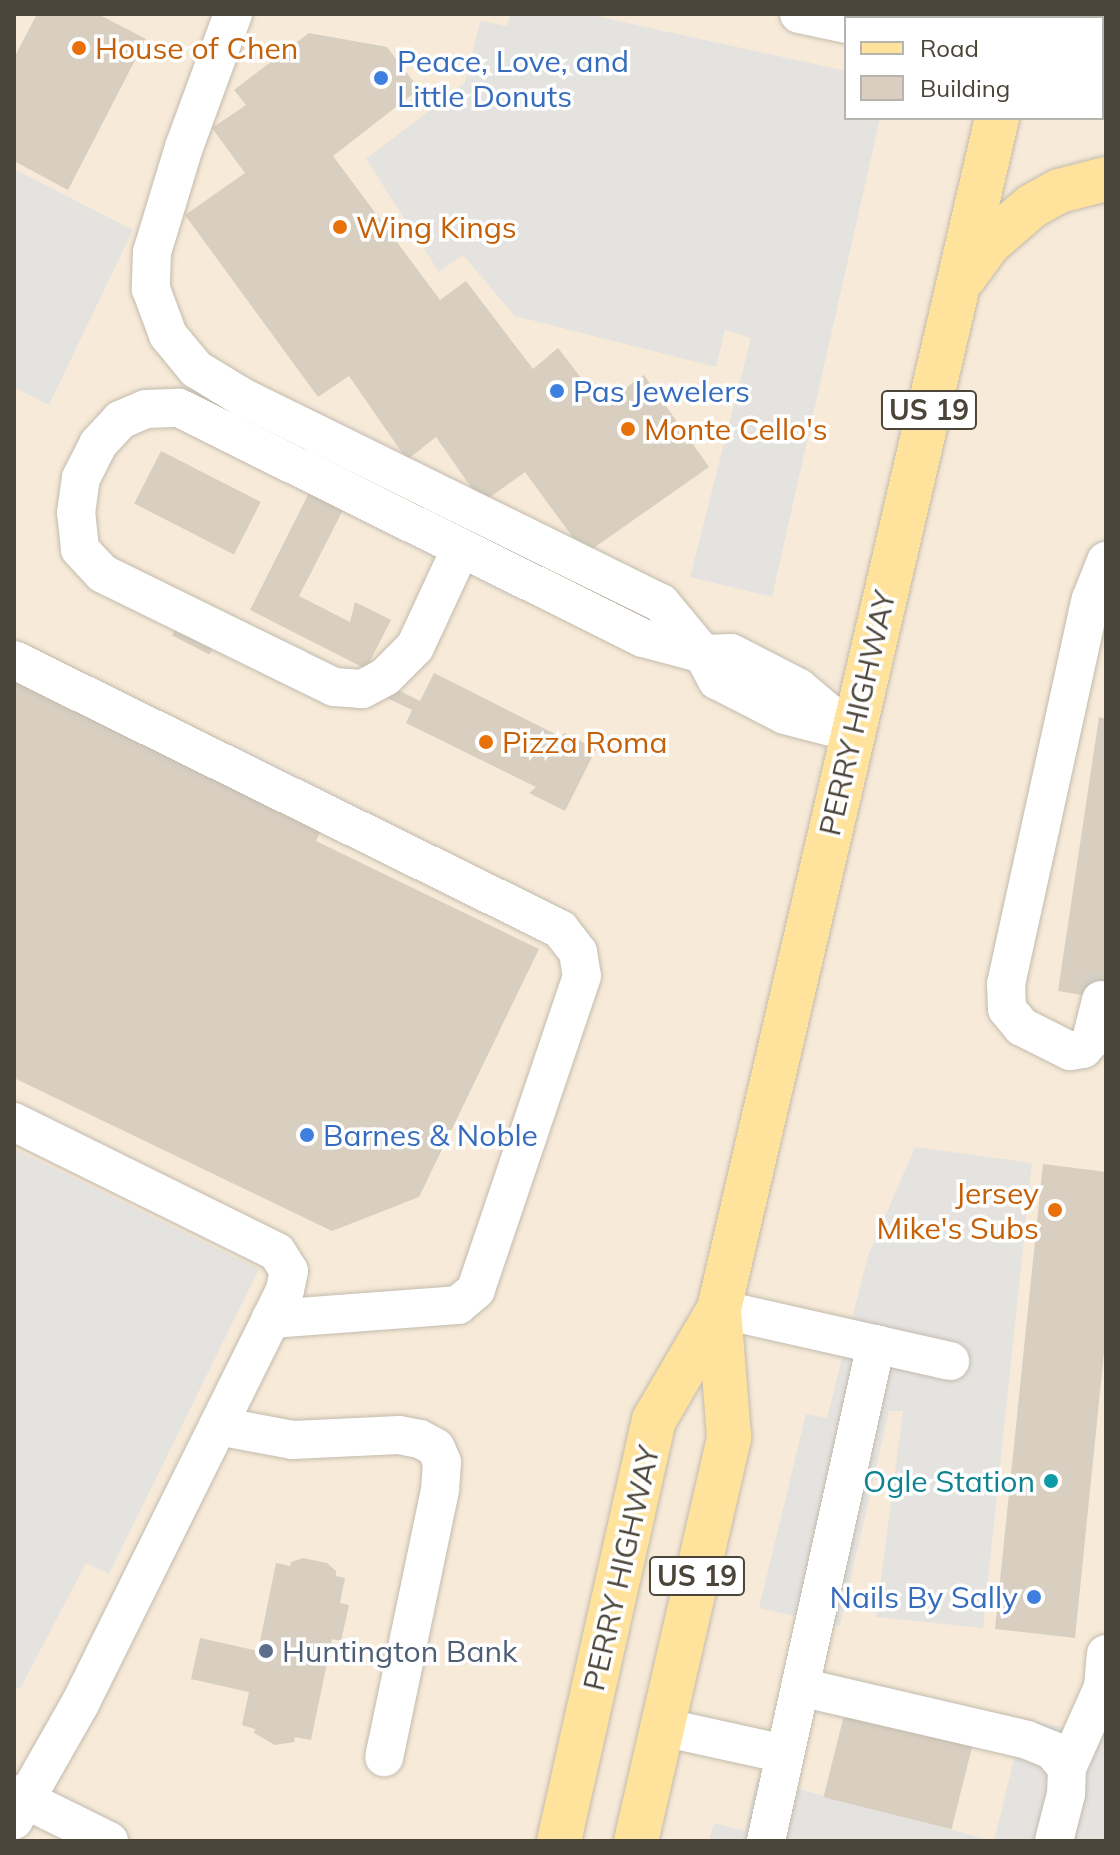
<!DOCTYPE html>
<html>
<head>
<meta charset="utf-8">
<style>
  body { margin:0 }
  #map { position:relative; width:1120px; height:1855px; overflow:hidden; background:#f6f3ec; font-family:Mulish,sans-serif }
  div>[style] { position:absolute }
  .commercial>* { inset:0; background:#f7ead8 }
  .parking>* { inset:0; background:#e5e3e0 }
  .building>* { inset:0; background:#d8cfc1; transform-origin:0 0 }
  .minor-tunnel>* { height:38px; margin-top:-19px; transform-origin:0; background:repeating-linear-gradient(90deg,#d4d0c8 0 38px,transparent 0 57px) }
  .roads { filter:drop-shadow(0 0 2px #c2bbae) drop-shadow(0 0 2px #c2bbae) }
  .minor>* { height:38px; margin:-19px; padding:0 19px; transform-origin:19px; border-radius:19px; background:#fff }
  .major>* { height:44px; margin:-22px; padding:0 22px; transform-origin:22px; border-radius:22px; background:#ffe39c }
  .dots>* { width:22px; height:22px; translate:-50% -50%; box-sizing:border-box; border:4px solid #fff; border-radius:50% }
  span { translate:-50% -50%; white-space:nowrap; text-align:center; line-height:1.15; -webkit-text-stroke:7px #fff; paint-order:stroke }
  .shield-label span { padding:2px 6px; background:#fff; border:2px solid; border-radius:6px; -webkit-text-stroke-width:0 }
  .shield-label { font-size:28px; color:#4b4439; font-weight:700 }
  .food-label { font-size:30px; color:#c56008 }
  .left { translate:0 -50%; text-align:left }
  .right { translate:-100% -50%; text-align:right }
  .shop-label { font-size:30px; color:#366cbe }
  .street-label { font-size:30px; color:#4b4439 }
  .culture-label { font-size:30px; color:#0d838f }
  .service-label { font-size:30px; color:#4e5e75 }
  .frame { position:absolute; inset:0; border:16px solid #4b4439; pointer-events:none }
  .legend { position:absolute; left:844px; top:16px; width:260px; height:104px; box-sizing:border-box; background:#fff; border:2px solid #b7b4b0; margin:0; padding:10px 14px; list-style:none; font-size:24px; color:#4b4439 }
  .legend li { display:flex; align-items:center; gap:16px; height:40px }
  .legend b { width:40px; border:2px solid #b7b4b0 }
</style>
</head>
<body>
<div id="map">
  <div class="commercial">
    <i style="clip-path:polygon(evenodd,14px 14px,1106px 14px,1106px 1841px,14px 1841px,14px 14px,846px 18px,1102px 18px,1102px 118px,846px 118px,846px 18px)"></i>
  </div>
  <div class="parking">
    <i style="clip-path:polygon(511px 14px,587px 14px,846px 71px,846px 118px,880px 118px,772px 597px,690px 577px,751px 338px,725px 330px,716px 367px,515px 316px,463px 255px,439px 272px,366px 159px,465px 83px,480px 21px,507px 26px)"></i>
    <i style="clip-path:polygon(14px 169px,133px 230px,49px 405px,14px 387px)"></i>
    <i style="clip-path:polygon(915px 1147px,1032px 1163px,983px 1628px,876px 1617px,903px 1411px,889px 1411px,840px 1626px,759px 1608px,806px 1414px,827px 1418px,868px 1256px)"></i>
    <i style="clip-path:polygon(14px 1149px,259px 1269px,109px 1574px,86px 1563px,20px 1689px,14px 1687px)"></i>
    <i style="clip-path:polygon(1106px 1689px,1106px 1841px,709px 1841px,714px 1823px,745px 1831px,757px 1778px,994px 1841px,1024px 1718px,1084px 1733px)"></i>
  </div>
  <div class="building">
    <i style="clip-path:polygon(37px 14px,98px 14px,146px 39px,68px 190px,14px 161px,14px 58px)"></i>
    <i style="clip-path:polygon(309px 33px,387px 47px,419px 89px,333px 156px,440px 300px,466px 281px,533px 369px,558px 348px,602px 405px,644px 375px,709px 467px,585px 554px,525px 472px,482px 503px,436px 437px,407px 460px,349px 376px,318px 397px,185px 215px,245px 173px,212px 128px,246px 105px,234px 90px)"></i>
    <i style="left:161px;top:451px;width:112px;height:59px;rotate:27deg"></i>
    <i style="clip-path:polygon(310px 491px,344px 508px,299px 596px,350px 622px,355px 602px,391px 620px,366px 669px,250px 610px)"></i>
    <i style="left:183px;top:614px;width:42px;height:24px;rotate:27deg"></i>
    <i style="clip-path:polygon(434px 673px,561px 737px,564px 733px,596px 749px,565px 811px,529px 793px,536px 787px,406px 723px,412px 710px,387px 698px,392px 687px,420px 701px)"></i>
    <i style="clip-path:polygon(14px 676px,323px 826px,316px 841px,539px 949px,419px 1197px,332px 1231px,14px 1078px)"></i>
    <i style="clip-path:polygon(1099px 717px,1106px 719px,1106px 999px,1058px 991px)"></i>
    <i style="clip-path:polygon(1043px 1164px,1106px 1172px,1106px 1333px,1075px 1638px,995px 1629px)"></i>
    <i style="clip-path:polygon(303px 1558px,327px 1563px,336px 1571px,336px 1576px,345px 1578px,340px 1603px,349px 1605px,341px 1641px,332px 1639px,311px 1740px,295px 1737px,294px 1742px,275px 1745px,254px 1733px,255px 1729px,242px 1725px,249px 1692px,191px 1679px,200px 1638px,258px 1651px,276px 1563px,290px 1566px,291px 1562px)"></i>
    <i style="left:845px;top:1711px;width:132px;height:89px;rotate:14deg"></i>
  </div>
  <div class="minor-tunnel">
    <i style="left:1101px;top:1000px;width:25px;rotate:-79deg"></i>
  </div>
  <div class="roads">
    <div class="minor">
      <i style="left:233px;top:14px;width:142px;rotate:110.2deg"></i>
      <i style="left:184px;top:147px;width:110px;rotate:106.9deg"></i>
      <i style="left:152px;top:252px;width:37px;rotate:92deg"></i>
      <i style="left:151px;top:289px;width:49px;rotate:69.7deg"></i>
      <i style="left:168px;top:335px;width:44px;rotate:50.5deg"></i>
      <i style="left:196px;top:369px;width:54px;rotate:31.3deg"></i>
      <i style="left:242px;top:397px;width:467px;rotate:26.2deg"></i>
      <i style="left:661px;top:603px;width:66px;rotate:50.5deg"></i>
      <i style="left:703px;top:654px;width:30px;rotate:62deg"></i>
      <i style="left:717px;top:680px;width:76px;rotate:27.2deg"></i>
      <i style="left:785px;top:715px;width:59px;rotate:14.7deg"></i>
      <i style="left:799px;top:14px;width:48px;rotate:12deg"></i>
      <i style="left:941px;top:14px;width:10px;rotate:24deg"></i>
      <i style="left:1102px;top:67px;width:4px;rotate:27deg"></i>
      <i style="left:461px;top:548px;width:109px;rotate:114.9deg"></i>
      <i style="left:415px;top:647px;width:42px;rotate:135deg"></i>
      <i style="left:385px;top:677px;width:26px;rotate:152deg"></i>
      <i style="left:362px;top:689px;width:28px;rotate:-176deg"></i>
      <i style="left:334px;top:687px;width:257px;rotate:-153.9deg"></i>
      <i style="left:103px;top:574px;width:34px;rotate:-133deg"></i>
      <i style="left:80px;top:549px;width:36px;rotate:-96deg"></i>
      <i style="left:76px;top:513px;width:35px;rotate:-82deg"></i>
      <i style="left:81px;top:478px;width:38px;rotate:-63deg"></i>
      <i style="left:98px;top:444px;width:33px;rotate:-47deg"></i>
      <i style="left:120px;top:420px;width:28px;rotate:-23deg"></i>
      <i style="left:146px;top:409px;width:33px;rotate:-2deg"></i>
      <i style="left:179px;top:408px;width:518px;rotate:26.37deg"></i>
      <i style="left:643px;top:638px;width:62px;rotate:14.9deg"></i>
      <i style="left:703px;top:654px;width:28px;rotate:-2deg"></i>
      <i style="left:731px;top:653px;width:76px;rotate:27.2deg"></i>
      <i style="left:799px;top:688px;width:70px;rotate:40.3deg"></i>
      <i style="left:14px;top:660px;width:609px;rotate:26.23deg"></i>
      <i style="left:560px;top:929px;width:29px;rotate:52deg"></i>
      <i style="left:578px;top:952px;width:24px;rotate:81deg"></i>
      <i style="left:582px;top:976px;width:331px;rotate:108.7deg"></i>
      <i style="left:476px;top:1290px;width:23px;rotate:140deg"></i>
      <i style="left:458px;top:1305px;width:188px;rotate:175.7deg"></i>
      <i style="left:1101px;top:1000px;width:41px;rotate:104deg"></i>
      <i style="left:1091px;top:1040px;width:12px;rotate:132deg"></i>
      <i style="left:1083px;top:1049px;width:13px;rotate:171deg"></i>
      <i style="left:1070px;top:1051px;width:54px;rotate:-153.4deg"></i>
      <i style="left:1022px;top:1027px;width:23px;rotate:-130deg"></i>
      <i style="left:1007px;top:1009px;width:25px;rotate:-92deg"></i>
      <i style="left:1006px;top:984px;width:394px;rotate:-77.6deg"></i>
      <i style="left:1091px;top:599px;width:41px;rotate:-68.5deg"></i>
      <i style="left:14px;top:1122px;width:293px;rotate:26.3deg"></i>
      <i style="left:277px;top:1252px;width:22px;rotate:58deg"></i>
      <i style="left:289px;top:1271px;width:19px;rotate:102deg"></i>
      <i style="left:285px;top:1290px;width:32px;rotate:116deg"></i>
      <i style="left:271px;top:1319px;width:428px;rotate:116.4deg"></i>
      <i style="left:81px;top:1702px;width:136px;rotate:119.6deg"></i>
      <i style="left:719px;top:1309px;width:237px;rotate:12.7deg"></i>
      <i style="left:218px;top:1426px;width:76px;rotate:10.6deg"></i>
      <i style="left:293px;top:1440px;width:106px;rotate:-2.7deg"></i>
      <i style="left:399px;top:1435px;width:21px;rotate:11deg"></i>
      <i style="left:420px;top:1439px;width:18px;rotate:29deg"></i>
      <i style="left:436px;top:1448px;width:15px;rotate:67deg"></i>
      <i style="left:442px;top:1462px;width:28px;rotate:94deg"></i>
      <i style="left:440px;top:1490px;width:273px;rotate:101.8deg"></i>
      <i style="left:800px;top:1687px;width:233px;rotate:13.1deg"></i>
      <i style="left:1027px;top:1740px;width:27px;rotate:22deg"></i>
      <i style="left:1052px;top:1750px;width:23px;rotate:50deg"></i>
      <i style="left:1067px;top:1768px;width:26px;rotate:92deg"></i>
      <i style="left:1066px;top:1794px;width:49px;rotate:104.3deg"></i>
      <i style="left:662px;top:1727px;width:126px;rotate:12.4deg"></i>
      <i style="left:1067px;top:1768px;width:89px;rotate:-66deg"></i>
      <i style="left:1103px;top:1687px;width:33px;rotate:-85deg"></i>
      <i style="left:14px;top:1794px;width:106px;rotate:26.3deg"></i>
      <i style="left:766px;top:1841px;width:509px;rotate:-77.52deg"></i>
    </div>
    <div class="major">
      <i style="left:1035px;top:18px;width:5px;rotate:-53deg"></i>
      <i style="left:965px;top:276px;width:39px;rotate:-54deg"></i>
      <i style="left:988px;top:244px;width:58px;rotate:-40.8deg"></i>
      <i style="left:1032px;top:206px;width:31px;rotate:-29deg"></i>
      <i style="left:1059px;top:191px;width:49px;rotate:-14.3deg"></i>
      <i style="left:559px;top:1841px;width:432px;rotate:-77.3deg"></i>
      <i style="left:654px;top:1420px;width:129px;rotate:-59.6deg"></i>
      <i style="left:636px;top:1841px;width:415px;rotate:-77deg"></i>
      <i style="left:729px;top:1437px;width:128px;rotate:-94.5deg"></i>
      <i style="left:719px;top:1309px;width:1223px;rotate:-76.86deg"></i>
    </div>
  </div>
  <div class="dots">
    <i style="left:79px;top:48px;background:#e8710a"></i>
    <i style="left:381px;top:78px;background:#3f7fe0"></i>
    <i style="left:340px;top:227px;background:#e8710a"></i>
    <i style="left:557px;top:391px;background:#3f7fe0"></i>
    <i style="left:628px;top:429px;background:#e8710a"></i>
    <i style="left:486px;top:742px;background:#e8710a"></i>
    <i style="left:307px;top:1135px;background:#3f7fe0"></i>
    <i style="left:1055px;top:1210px;background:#e8710a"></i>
    <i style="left:1051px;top:1481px;background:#0f9aa8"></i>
    <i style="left:1034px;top:1597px;background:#3f7fe0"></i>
    <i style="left:266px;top:1651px;background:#5c6f8a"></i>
  </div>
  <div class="shield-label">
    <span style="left:929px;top:410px">US 19</span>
    <span style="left:697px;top:1576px">US 19</span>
  </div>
  <div class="food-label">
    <span class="left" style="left:95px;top:48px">House of Chen</span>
    <span class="left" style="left:356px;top:227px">Wing Kings</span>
    <span class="left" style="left:644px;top:429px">Monte Cello's</span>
    <span class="left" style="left:502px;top:742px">Pizza Roma</span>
    <span class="right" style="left:1039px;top:1210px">Jersey<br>Mike's Subs</span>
  </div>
  <div class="shop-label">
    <span class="left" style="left:397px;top:78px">Peace, Love, and<br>Little Donuts</span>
    <span class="left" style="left:573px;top:391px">Pas Jewelers</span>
    <span class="left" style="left:323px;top:1135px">Barnes &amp; Noble</span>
    <span class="right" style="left:1018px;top:1597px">Nails By Sally</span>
  </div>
  <div class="street-label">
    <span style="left:857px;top:713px;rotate:-77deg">PERRY HIGHWAY</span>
    <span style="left:621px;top:1568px;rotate:-77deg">PERRY HIGHWAY</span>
  </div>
  <div class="culture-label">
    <span class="right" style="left:1035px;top:1481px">Ogle Station</span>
  </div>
  <div class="service-label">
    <span class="left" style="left:282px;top:1651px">Huntington Bank</span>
  </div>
  <div class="frame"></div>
  <ul class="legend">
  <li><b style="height:10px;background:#ffe39c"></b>Road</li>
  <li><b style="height:22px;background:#d8cfc1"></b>Building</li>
  </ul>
</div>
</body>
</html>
